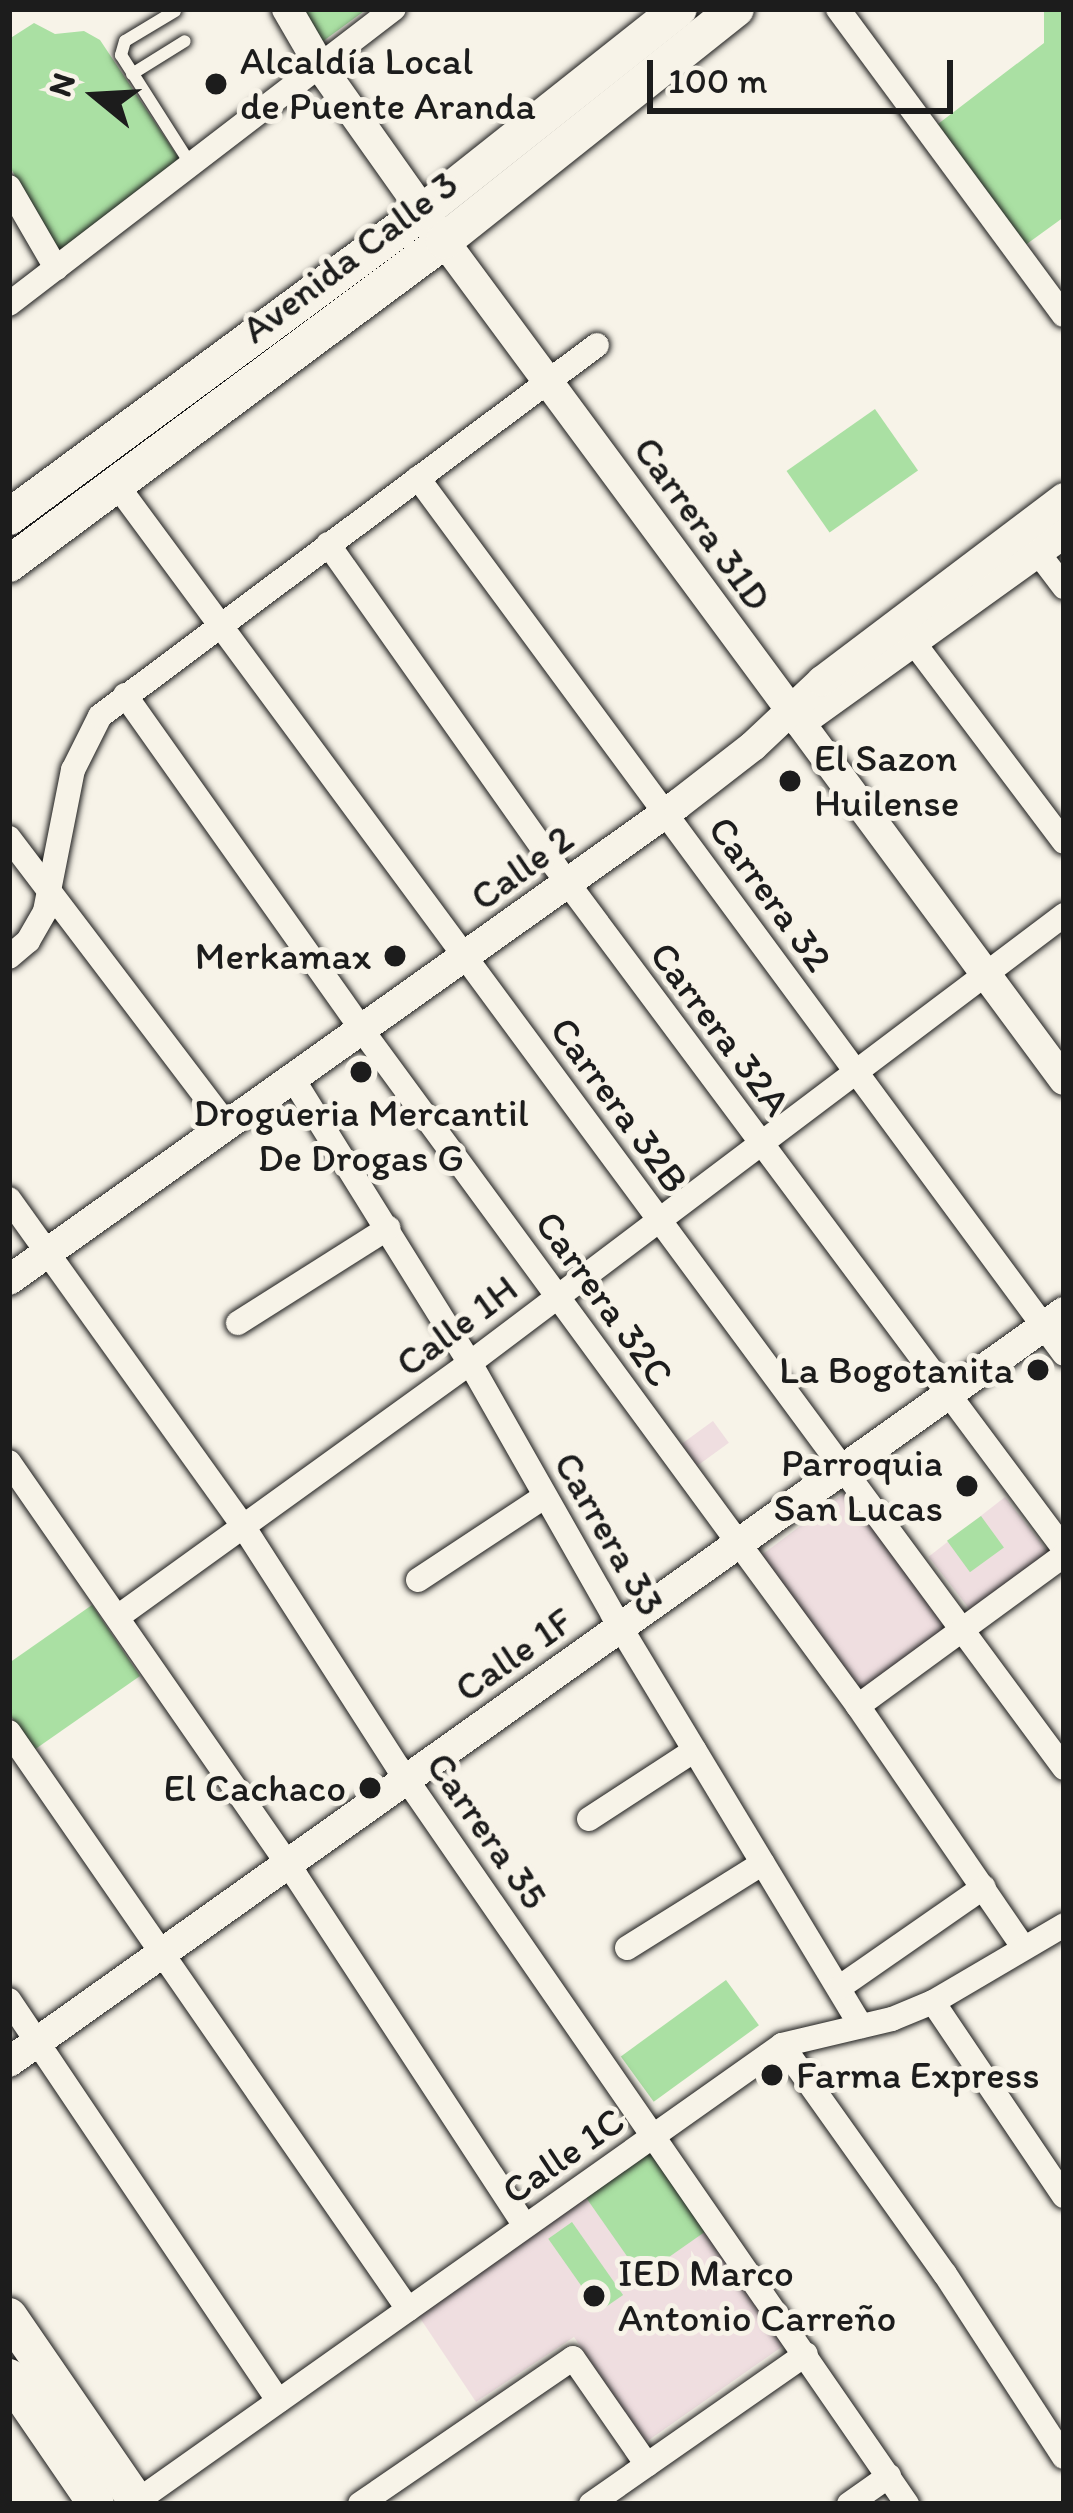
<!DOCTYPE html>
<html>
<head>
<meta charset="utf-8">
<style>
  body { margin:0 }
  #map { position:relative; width:1073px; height:2513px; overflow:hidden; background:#f7f3e8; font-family:Itim,sans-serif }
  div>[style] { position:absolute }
  .built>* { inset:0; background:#efdee0; transform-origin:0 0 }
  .green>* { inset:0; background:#aae0a3; transform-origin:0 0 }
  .roads { filter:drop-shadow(0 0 3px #1c1c1c) drop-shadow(0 0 3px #1c1c1c) }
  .service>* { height:12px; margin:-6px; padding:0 6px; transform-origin:6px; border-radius:6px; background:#f7f3e8 }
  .minor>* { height:24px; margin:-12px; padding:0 12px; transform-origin:12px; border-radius:12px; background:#f7f3e8 }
  .tertiary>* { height:30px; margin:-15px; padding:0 15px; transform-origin:15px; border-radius:15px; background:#f7f3e8 }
  .secondary>* { height:36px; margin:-18px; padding:0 18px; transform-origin:18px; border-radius:18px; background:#f7f3e8 }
  .dots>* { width:33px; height:33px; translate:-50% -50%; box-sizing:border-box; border:6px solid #f7f3e8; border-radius:50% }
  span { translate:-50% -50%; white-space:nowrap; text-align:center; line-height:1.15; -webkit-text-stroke:10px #f7f3e8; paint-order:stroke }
  .poi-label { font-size:39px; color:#1c1c1c }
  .left { translate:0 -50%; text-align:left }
  .right { translate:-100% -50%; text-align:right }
  .street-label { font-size:39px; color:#1c1c1c }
  .frame { position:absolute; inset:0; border:12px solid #1c1c1c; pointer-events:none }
  .north { position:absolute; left:36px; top:36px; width:120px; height:120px; -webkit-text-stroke:9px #f7f3e8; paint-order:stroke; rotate:288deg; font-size:33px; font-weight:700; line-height:48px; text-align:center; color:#1c1c1c }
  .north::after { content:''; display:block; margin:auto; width:42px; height:54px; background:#1c1c1c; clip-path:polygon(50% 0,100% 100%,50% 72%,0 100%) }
  .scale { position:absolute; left:647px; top:60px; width:306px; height:54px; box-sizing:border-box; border:6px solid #1c1c1c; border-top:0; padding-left:15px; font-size:36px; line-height:42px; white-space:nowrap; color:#1c1c1c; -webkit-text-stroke:9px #f7f3e8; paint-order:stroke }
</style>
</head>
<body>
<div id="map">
  <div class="built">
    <i style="left:713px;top:1421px;width:27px;height:39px;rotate:54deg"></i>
    <i style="left:848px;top:1490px;width:175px;height:109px;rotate:53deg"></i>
    <i style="left:1005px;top:1497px;width:73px;height:97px;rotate:52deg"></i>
    <i style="clip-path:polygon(650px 2153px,783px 2346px,646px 2442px,574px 2337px,476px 2402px,416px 2312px)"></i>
  </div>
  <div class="green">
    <i style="clip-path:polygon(304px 9px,367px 9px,322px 42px)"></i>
    <i style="clip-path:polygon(1044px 9px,1064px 9px,1064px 217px,1024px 246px,938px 124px,1044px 43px)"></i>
    <i style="clip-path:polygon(34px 23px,55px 34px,84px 31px,100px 40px,182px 163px,61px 258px,9px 165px,9px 39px)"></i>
    <i style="left:875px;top:409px;width:75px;height:108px;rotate:55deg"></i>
    <i style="left:981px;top:1516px;width:39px;height:42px;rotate:54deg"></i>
    <i style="clip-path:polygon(92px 1605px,140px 1676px,34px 1750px,9px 1713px,9px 1663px)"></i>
    <i style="left:726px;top:1980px;width:56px;height:130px;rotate:54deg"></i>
    <i style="left:650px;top:2153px;width:96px;height:78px;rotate:55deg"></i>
    <i style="left:572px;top:2222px;width:89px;height:29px;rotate:55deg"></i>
  </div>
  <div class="roads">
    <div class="service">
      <i style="left:175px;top:11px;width:58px;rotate:149deg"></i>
      <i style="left:125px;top:41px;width:15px;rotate:106deg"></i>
      <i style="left:121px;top:55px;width:130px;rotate:57.5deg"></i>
      <i style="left:132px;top:74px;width:62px;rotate:-31.9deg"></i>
    </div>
    <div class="minor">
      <i style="left:838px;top:9px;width:380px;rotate:53.6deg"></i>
      <i style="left:9px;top:187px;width:94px;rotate:59.9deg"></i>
      <i style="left:9px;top:304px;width:485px;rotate:-37.5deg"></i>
      <i style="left:418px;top:478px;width:1088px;rotate:53.59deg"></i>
      <i style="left:116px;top:484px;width:1596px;rotate:53.56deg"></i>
      <i style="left:1029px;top:541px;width:58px;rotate:52.7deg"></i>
      <i style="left:328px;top:544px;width:394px;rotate:54.8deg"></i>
      <i style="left:555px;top:866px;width:852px;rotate:53.3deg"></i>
      <i style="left:914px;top:643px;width:249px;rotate:53deg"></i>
      <i style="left:125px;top:695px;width:410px;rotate:54.7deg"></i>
      <i style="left:362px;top:1030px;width:838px;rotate:53.73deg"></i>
      <i style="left:858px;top:1706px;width:292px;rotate:55.6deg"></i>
      <i style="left:9px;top:838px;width:362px;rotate:52.8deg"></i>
      <i style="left:9px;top:957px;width:25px;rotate:-40deg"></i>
      <i style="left:28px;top:941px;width:34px;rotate:-60deg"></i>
      <i style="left:45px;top:911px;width:144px;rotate:-78.8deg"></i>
      <i style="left:73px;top:770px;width:60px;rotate:-63.4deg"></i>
      <i style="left:100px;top:716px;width:620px;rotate:-36.74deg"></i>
      <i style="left:293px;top:1079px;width:335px;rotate:58.1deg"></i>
      <i style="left:470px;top:1363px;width:290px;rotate:60.4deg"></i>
      <i style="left:613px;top:1615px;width:480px;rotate:58.9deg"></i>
      <i style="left:9px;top:1199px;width:402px;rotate:54.4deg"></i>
      <i style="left:243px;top:1526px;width:287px;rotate:57.3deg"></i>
      <i style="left:398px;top:1767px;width:896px;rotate:55.37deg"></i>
      <i style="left:238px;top:1323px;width:178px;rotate:-32.3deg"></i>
      <i style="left:9px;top:1462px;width:504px;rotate:55.27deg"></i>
      <i style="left:296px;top:1876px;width:418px;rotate:56.8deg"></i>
      <i style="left:418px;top:1580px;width:151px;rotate:-33.4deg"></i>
      <i style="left:119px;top:1616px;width:433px;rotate:-35.8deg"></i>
      <i style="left:470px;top:1363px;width:744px;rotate:-37.02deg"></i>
      <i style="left:858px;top:1706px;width:255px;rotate:-36.2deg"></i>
      <i style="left:9px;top:1732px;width:702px;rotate:55.34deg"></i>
      <i style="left:589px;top:1819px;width:126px;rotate:-33.1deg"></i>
      <i style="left:627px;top:1948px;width:160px;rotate:-32deg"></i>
      <i style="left:840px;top:1987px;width:175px;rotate:-34.8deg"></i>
      <i style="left:9px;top:2000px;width:483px;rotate:56.1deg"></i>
      <i style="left:933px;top:2002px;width:234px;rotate:56deg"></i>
      <i style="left:782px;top:2045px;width:281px;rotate:54.6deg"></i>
      <i style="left:945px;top:2274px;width:218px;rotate:57deg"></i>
      <i style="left:133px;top:2504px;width:795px;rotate:-35.27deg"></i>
      <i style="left:782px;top:2045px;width:113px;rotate:-13.3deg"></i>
      <i style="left:892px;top:2019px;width:44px;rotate:-22.5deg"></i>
      <i style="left:933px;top:2002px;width:152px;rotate:-30.4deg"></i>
      <i style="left:360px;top:2504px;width:258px;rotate:-34.4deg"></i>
      <i style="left:573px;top:2358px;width:130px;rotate:55.3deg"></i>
      <i style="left:591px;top:2504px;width:262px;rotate:-34.9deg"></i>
      <i style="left:849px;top:2504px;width:49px;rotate:-35deg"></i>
    </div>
    <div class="tertiary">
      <i style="left:287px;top:9px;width:66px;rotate:59.9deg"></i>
      <i style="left:320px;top:66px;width:214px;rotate:54.7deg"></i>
      <i style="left:444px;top:241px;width:1043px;rotate:53.54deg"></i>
      <i style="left:800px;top:723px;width:325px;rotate:-35.7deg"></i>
      <i style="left:9px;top:1280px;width:820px;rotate:-35.42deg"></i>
      <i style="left:677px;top:805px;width:96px;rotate:-37.8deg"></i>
      <i style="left:753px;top:746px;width:95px;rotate:-43.3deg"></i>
      <i style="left:822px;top:681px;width:303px;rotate:-37.1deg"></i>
      <i style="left:9px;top:2062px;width:1294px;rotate:-35.41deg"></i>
    </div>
    <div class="secondary">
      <i style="left:9px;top:517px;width:516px;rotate:-36.4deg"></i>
      <i style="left:424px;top:211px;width:325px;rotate:-38.4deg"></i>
      <i style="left:9px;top:564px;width:542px;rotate:-36.59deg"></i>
      <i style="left:444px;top:241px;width:373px;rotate:-38.5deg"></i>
      <i style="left:9px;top:2316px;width:228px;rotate:55.5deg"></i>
      <i style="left:9px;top:2377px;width:154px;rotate:55.6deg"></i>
    </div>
  </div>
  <div class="dots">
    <i style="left:216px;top:84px;background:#1c1c1c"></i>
    <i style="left:790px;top:781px;background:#1c1c1c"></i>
    <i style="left:395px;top:956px;background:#1c1c1c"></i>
    <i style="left:361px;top:1072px;background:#1c1c1c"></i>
    <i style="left:1038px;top:1370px;background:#1c1c1c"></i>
    <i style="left:967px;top:1486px;background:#1c1c1c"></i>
    <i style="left:370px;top:1788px;background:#1c1c1c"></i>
    <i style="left:772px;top:2075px;background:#1c1c1c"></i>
    <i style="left:594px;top:2296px;background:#1c1c1c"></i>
  </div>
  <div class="poi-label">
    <span class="left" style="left:240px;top:84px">Alcaldía Local<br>de Puente Aranda</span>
    <span class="left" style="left:814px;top:781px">El Sazon<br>Huilense</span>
    <span class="right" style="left:371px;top:956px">Merkamax</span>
    <span style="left:361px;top:1136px">Drogueria Mercantil<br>De Drogas G</span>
    <span class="right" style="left:1014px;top:1370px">La Bogotanita</span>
    <span class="right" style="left:943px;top:1486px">Parroquia<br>San Lucas</span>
    <span class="right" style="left:346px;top:1788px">El Cachaco</span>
    <span class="left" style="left:796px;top:2075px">Farma Express</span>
    <span class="left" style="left:618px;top:2296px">IED Marco<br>Antonio Carreño</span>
  </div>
  <div class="street-label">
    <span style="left:350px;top:257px;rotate:-37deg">Avenida Calle 3</span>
    <span style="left:702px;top:524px;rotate:54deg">Carrera 31D</span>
    <span style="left:522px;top:868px;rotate:-36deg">Calle 2</span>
    <span style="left:770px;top:894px;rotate:54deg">Carrera 32</span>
    <span style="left:720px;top:1029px;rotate:53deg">Carrera 32A</span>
    <span style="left:619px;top:1105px;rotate:54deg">Carrera 32B</span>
    <span style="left:604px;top:1299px;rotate:54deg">Carrera 32C</span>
    <span style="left:457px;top:1326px;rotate:-37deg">Calle 1H</span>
    <span style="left:609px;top:1534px;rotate:60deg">Carrera 33</span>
    <span style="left:514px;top:1655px;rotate:-35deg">Calle 1F</span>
    <span style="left:487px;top:1831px;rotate:55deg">Carrera 35</span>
    <span style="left:563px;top:2156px;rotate:-35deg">Calle 1C</span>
  </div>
  <div class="frame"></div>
  <div class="north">N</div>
  <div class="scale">100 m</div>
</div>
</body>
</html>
